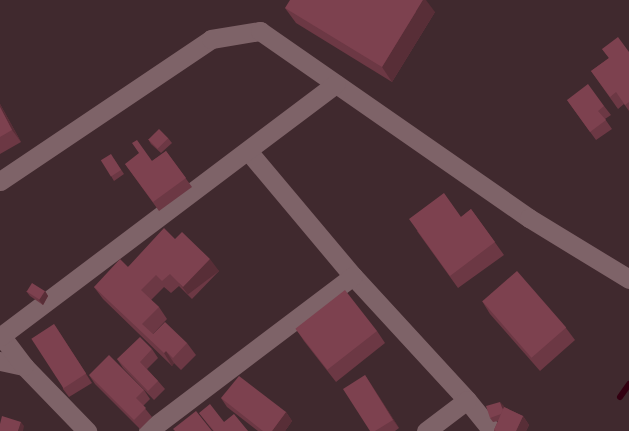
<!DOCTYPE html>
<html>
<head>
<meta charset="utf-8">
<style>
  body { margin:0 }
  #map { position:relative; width:629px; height:431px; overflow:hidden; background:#40292e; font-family:"Asap Condensed",sans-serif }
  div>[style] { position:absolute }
  .stream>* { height:6px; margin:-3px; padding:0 3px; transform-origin:3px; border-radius:3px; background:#301 }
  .minor>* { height:19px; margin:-9.5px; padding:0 9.5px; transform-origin:9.5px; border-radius:9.5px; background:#7e6368 }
  .wall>* { inset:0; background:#6c3844 }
  .shaded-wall>* { inset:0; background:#582e37; transform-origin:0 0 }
  .building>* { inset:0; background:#7d414f; transform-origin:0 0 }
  span { translate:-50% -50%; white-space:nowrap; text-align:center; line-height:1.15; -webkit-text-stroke:3px #40292e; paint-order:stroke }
</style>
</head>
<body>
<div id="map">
  <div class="stream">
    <i style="left:620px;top:397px;width:16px;rotate:-55deg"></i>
  </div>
  <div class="minor">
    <i style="left:248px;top:151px;width:163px;rotate:50deg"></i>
    <i style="left:353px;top:276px;width:168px;rotate:47.4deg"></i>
    <i style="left:467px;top:400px;width:40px;rotate:51deg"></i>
    <i style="left:0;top:181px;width:254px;rotate:-33.9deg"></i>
    <i style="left:211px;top:39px;width:50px;rotate:-9.3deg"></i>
    <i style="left:260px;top:31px;width:328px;rotate:34.8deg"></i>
    <i style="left:529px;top:218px;width:117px;rotate:31.4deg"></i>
    <i style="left:0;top:361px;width:25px;rotate:12deg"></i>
    <i style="left:24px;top:366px;width:91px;rotate:45.9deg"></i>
    <i style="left:24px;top:366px;width:38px;rotate:-127deg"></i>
    <i style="left:1px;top:336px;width:419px;rotate:-37deg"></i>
    <i style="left:148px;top:431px;width:257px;rotate:-37.1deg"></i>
    <i style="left:426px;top:431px;width:51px;rotate:-37.1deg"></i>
  </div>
  <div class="wall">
    <i style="clip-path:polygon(285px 8px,435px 12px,392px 82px,296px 23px)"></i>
    <i style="clip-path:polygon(602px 49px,629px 52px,629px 111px,624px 104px,618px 109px,591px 71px,609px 58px)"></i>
    <i style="clip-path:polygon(567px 100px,604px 106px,611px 115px,605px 119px,612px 129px,596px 140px)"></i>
    <i style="clip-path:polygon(0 104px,21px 142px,0 154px)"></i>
    <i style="clip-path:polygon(168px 138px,172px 143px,161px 153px,151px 144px,148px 139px)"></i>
    <i style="clip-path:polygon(166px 151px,192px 187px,159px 211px,125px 164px,152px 161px)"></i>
    <i style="clip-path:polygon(114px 159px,124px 174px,114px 181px,111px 176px)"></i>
    <i style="clip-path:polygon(471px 209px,504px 255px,458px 288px,417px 231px,461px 217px)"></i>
    <i style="clip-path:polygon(175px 239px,219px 271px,192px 299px,179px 286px,171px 293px,164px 287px,151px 300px,159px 307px,167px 319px,153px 334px,187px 343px,196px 355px,181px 370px,174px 363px,172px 366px,103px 299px,94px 287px)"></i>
    <i style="clip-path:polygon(26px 291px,45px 291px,48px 296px,43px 305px,30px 296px)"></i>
    <i style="clip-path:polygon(482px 301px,566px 328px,575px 340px,540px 371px,490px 314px)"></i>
    <i style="clip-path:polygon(54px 324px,92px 383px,69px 397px,63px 389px)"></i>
    <i style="clip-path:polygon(296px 329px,377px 331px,385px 343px,336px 382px,304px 341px)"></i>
    <i style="clip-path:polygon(152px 349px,158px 358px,147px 369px,158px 381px,165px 389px,154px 400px,123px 368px,117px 359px)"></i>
    <i style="clip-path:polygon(89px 375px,144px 390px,150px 399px,143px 406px,152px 417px,140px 429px,95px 384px)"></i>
    <i style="clip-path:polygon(365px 375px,399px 428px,395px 431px,370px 431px)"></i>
    <i style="clip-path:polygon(221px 398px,286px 412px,292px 421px,285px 431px,258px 431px,227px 407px)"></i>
    <i style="clip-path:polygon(504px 406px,504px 407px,523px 416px,529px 425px,526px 431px,494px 431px,494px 430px,498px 421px,493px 422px,490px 418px)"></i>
    <i style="clip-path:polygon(199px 413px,224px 422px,248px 431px,213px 431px)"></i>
  </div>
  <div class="shaded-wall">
    <i style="clip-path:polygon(423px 0,426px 0,435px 12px,392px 82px,382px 67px)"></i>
    <i style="clip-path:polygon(0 104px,21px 142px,12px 130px,0 107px)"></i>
    <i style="left:210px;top:259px;width:15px;height:39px;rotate:53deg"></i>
    <i style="clip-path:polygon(45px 291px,48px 296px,43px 305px,39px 300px)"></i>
    <i style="clip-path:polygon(54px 324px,60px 333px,92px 383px,86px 374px)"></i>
    <i style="clip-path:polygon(166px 351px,174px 363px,172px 366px,164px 353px)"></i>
    <i style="clip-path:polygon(365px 375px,371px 384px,399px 428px,393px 420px)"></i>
    <i style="clip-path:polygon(500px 402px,504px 406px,507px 418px,504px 413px)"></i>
    <i style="clip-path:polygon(286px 412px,292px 421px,285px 431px,272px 431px)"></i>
    <i style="clip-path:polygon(523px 416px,529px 425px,526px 431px,516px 431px)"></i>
    <i style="clip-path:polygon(21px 422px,24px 426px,23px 431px,18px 431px)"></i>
  </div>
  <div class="building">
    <i style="clip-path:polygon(290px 0,423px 0,382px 67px,285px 8px)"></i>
    <i style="clip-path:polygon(618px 37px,629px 52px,629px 102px,625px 105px,616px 92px,610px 97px,591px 71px,609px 58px,602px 49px)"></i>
    <i style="clip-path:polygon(588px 84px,604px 106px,598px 111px,606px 120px,590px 132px,567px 100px)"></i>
    <i style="clip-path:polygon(0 107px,12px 130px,0 137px)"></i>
    <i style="left:159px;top:129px;width:13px;height:15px;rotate:45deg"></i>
    <i style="clip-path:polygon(137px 140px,152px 161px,166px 151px,186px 178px,153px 202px,125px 164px,139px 153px,132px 143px)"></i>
    <i style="left:111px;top:154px;width:19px;height:12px;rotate:58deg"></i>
    <i style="clip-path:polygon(444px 193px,461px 217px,471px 209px,495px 242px,450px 276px,409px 219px)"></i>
    <i style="clip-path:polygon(164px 228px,175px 239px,182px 232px,210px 259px,183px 287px,170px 274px,162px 281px,156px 275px,141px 290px,159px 307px,142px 324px,153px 334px,165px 322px,187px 343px,173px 358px,166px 351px,164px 353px,94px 287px,120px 259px,128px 267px)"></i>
    <i style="left:517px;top:271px;width:75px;height:46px;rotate:49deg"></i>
    <i style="left:32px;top:283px;width:15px;height:10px;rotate:32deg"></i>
    <i style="left:345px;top:290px;width:52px;height:63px;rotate:52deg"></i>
    <i style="left:54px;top:324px;width:59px;height:27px;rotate:57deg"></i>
    <i style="clip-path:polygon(140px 337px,152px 349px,140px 362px,158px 381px,148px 391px,117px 359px)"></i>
    <i style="clip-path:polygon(109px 355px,144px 390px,136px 398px,146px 408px,134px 420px,89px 375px)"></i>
    <i style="clip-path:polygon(365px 375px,393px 420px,375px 431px,370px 431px,343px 389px)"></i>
    <i style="clip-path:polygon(239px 376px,286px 412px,272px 431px,263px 431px,221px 398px)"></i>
    <i style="clip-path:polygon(500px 402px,503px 410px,501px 414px,490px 418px,486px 406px)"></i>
    <i style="clip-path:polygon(210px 404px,224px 422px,234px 414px,248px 431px,214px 431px,199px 413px)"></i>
    <i style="clip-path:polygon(504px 407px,523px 416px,516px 431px,496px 431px,494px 430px)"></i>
    <i style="clip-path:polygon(196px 411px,212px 431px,175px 431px,173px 429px)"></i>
    <i style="clip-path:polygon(2px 416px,21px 422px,18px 431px,0 431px,0 424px)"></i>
  </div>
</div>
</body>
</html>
